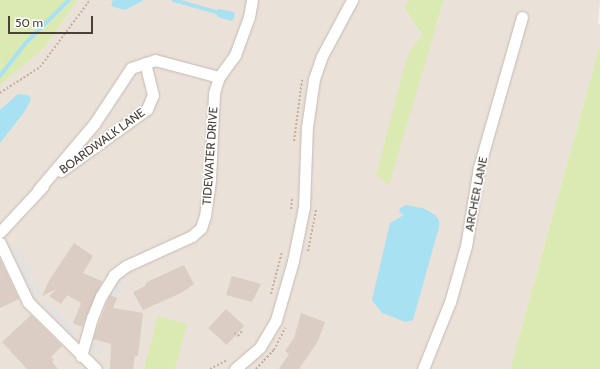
<!DOCTYPE html>
<html>
<head>
<meta charset="utf-8">
<style>
  body { margin:0 }
  #map { position:relative; width:600px; height:369px; overflow:hidden; background:#f6f0eb; font-family:Cabin,sans-serif }
  div>[style] { position:absolute }
  .residential>* { inset:0; background:#eae1d9 }
  .green>* { inset:0; background:#dbeab3 }
  .parking>* { inset:0; background:#e4e1df; transform-origin:0 0 }
  .water>* { inset:0; background:#a7e1f2 }
  .stream>* { height:3.5px; margin:-1.75px; padding:0 1.75px; transform-origin:1.75px; border-radius:1.75px; background:#a7e1f2 }
  .building>* { inset:0; background:#dbcdc3; transform-origin:0 0 }
  .path>* { height:2px; margin-top:-1px; transform-origin:0; background:repeating-linear-gradient(90deg,#c4af9e 0 2px,transparent 0 4px) }
  .roads { filter:drop-shadow(0 0 1px #c5b9b0) drop-shadow(0 0 1px #c5b9b0) }
  .street>* { height:11px; margin:-5.5px; padding:0 5.5px; transform-origin:5.5px; border-radius:5.5px; background:#fff }
  span { translate:-50% -50%; white-space:nowrap; text-align:center; line-height:1.15; -webkit-text-stroke:3px #fff; paint-order:stroke }
  .street-label { font-size:12px; color:#4a4038 }
  .scale { position:absolute; left:8px; top:16px; width:85px; height:18px; box-sizing:border-box; border:2px solid #4a4038; border-top:0; padding-left:5px; font-size:12px; line-height:14px; white-space:nowrap; color:#4a4038; -webkit-text-stroke:3px #fff; paint-order:stroke }
</style>
</head>
<body>
<div id="map">
  <div class="residential">
    <i style="clip-path:polygon(78px 0,409px 0,404px 7px,422px 35px,410px 50px,437px 25px,444px 0,600px 0,598px 24px,600px 24px,600px 45px,510px 369px,0 369px,0 85px,44px 48px)"></i>
  </div>
  <div class="green">
    <i style="clip-path:polygon(0 0,78px 0,44px 48px,0 85px)"></i>
    <i style="clip-path:polygon(409px 0,444px 0,389px 185px,376px 175px,404px 68px,410px 50px,422px 35px,404px 7px)"></i>
    <i style="clip-path:polygon(600px 45px,600px 369px,510px 369px)"></i>
    <i style="clip-path:polygon(158px 316px,187px 324px,175px 369px,144px 369px)"></i>
  </div>
  <div class="parking">
    <i style="clip-path:polygon(18px 245px,43px 293px,36px 299px,37px 304px,42px 304px,47px 300px,77px 330px,67px 342px,28px 302px,4px 253px)"></i>
    <i style="clip-path:polygon(117px 272px,125px 286px,117px 298px,103px 292px)"></i>
    <i style="left:86px;top:337px;width:18px;height:13px;rotate:16deg"></i>
  </div>
  <div class="water">
    <i style="clip-path:polygon(113px 0,144px 0,125px 10px,111px 6px)"></i>
    <i style="clip-path:polygon(219px 9px,234px 12px,235px 16px,232px 21px,218px 17px,216px 12px)"></i>
    <i style="clip-path:polygon(18px 94px,28px 95px,31px 99px,25px 111px,0 143px,0 110px)"></i>
    <i style="clip-path:polygon(406px 205px,423px 208px,435px 215px,439px 220px,439px 227px,413px 320px,406px 322px,382px 313px,372px 300px,390px 223px,404px 215px,399px 212px,400px 208px)"></i>
  </div>
  <div class="stream">
    <i style="left:174px;top:0;width:44px;rotate:15.9deg"></i>
    <i style="left:0;top:76px;width:42px;rotate:-51.8deg"></i>
    <i style="left:26px;top:43px;width:61px;rotate:-45deg"></i>
  </div>
  <div class="building">
    <i style="clip-path:polygon(74px 243px,93px 256px,83px 273px,102px 281px,82px 327px,73px 323px,81px 303px,67px 295px,61px 304px,49px 296px,57px 289px,42px 296px,50px 279px)"></i>
    <i style="clip-path:polygon(0 259px,19px 299px,0 308px)"></i>
    <i style="clip-path:polygon(184px 265px,194px 284px,181px 293px,143px 310px,133px 292px,145px 286px,147px 282px)"></i>
    <i style="clip-path:polygon(232px 276px,261px 284px,252px 302px,226px 295px)"></i>
    <i style="clip-path:polygon(110px 295px,117px 298px,113px 308px,143px 313px,138px 356px,135px 356px,133px 369px,110px 369px,111px 344px,93px 339px)"></i>
    <i style="left:226px;top:309px;width:25px;height:26px;rotate:43deg"></i>
    <i style="clip-path:polygon(301px 313px,325px 322px,318px 341px,299px 369px,279px 369px,289px 354px,285px 351px,294px 338px)"></i>
    <i style="clip-path:polygon(31px 315px,62px 346px,51px 357px,54px 360px,52px 362px,58px 369px,27px 369px,2px 342px)"></i>
  </div>
  <div class="path">
    <i style="left:0;top:93px;width:48px;rotate:-33deg"></i>
    <i style="left:40px;top:67px;width:84px;rotate:-53.3deg"></i>
    <i style="left:294px;top:141px;width:62px;rotate:-82.5deg"></i>
    <i style="left:291px;top:209px;width:10px;rotate:-84deg"></i>
    <i style="left:308px;top:251px;width:42px;rotate:-79deg"></i>
    <i style="left:271px;top:294px;width:43px;rotate:-75.3deg"></i>
    <i style="left:234px;top:333px;width:5px;rotate:37deg"></i>
    <i style="left:238px;top:336px;width:6px;rotate:-51deg"></i>
    <i style="left:210px;top:369px;width:20px;rotate:-27deg"></i>
    <i style="left:256px;top:369px;width:26px;rotate:-47deg"></i>
    <i style="left:274px;top:350px;width:25px;rotate:-63deg"></i>
  </div>
  <div class="roads">
    <div class="street">
      <i style="left:61px;top:171px;width:106px;rotate:-35.8deg"></i>
      <i style="left:147px;top:109px;width:15px;rotate:-67deg"></i>
      <i style="left:153px;top:95px;width:33px;rotate:-104deg"></i>
      <i style="left:38px;top:190px;width:87px;rotate:-49.7deg"></i>
      <i style="left:94px;top:124px;width:67px;rotate:-56.5deg"></i>
      <i style="left:131px;top:68px;width:25px;rotate:-18deg"></i>
      <i style="left:155px;top:60px;width:66px;rotate:14.9deg"></i>
      <i style="left:0;top:232px;width:63px;rotate:-46.9deg"></i>
      <i style="left:0;top:243px;width:65px;rotate:64.6deg"></i>
      <i style="left:28px;top:302px;width:95px;rotate:44.6deg"></i>
      <i style="left:81px;top:356px;width:40px;rotate:-74deg"></i>
      <i style="left:92px;top:318px;width:24px;rotate:-68deg"></i>
      <i style="left:101px;top:296px;width:25px;rotate:-58deg"></i>
      <i style="left:114px;top:275px;width:15px;rotate:-37deg"></i>
      <i style="left:126px;top:266px;width:72px;rotate:-24.4deg"></i>
      <i style="left:192px;top:236px;width:12px;rotate:-42deg"></i>
      <i style="left:201px;top:228px;width:13px;rotate:-72deg"></i>
      <i style="left:205px;top:216px;width:37px;rotate:-82deg"></i>
      <i style="left:210px;top:179px;width:86px;rotate:-87.3deg"></i>
      <i style="left:214px;top:93px;width:17px;rotate:-73deg"></i>
      <i style="left:219px;top:77px;width:27px;rotate:-54deg"></i>
      <i style="left:235px;top:55px;width:40px;rotate:-69.8deg"></i>
      <i style="left:249px;top:17px;width:17px;rotate:-80deg"></i>
      <i style="left:235px;top:369px;width:33px;rotate:-41deg"></i>
      <i style="left:260px;top:347px;width:31px;rotate:-59deg"></i>
      <i style="left:276px;top:320px;width:61px;rotate:-73.9deg"></i>
      <i style="left:293px;top:261px;width:55px;rotate:-78.5deg"></i>
      <i style="left:304px;top:207px;width:80px;rotate:-87.9deg"></i>
      <i style="left:307px;top:127px;width:49px;rotate:-81.7deg"></i>
      <i style="left:314px;top:79px;width:24px;rotate:-71deg"></i>
      <i style="left:322px;top:56px;width:64px;rotate:-61.8deg"></i>
      <i style="left:423px;top:369px;width:72px;rotate:-68.1deg"></i>
      <i style="left:450px;top:302px;width:58px;rotate:-74.1deg"></i>
      <i style="left:466px;top:246px;width:80px;rotate:-80.7deg"></i>
      <i style="left:479px;top:167px;width:156px;rotate:-74deg"></i>
    </div>
  </div>
  <div class="street-label">
    <span style="left:102px;top:141px;rotate:-36deg">BOARDWALK LANE</span>
    <span style="left:210px;top:156px;rotate:-86deg">TIDEWATER DRIVE</span>
    <span style="left:476px;top:194px;rotate:-79deg">ARCHER LANE</span>
  </div>
  <div class="scale">50 m</div>
</div>
</body>
</html>
